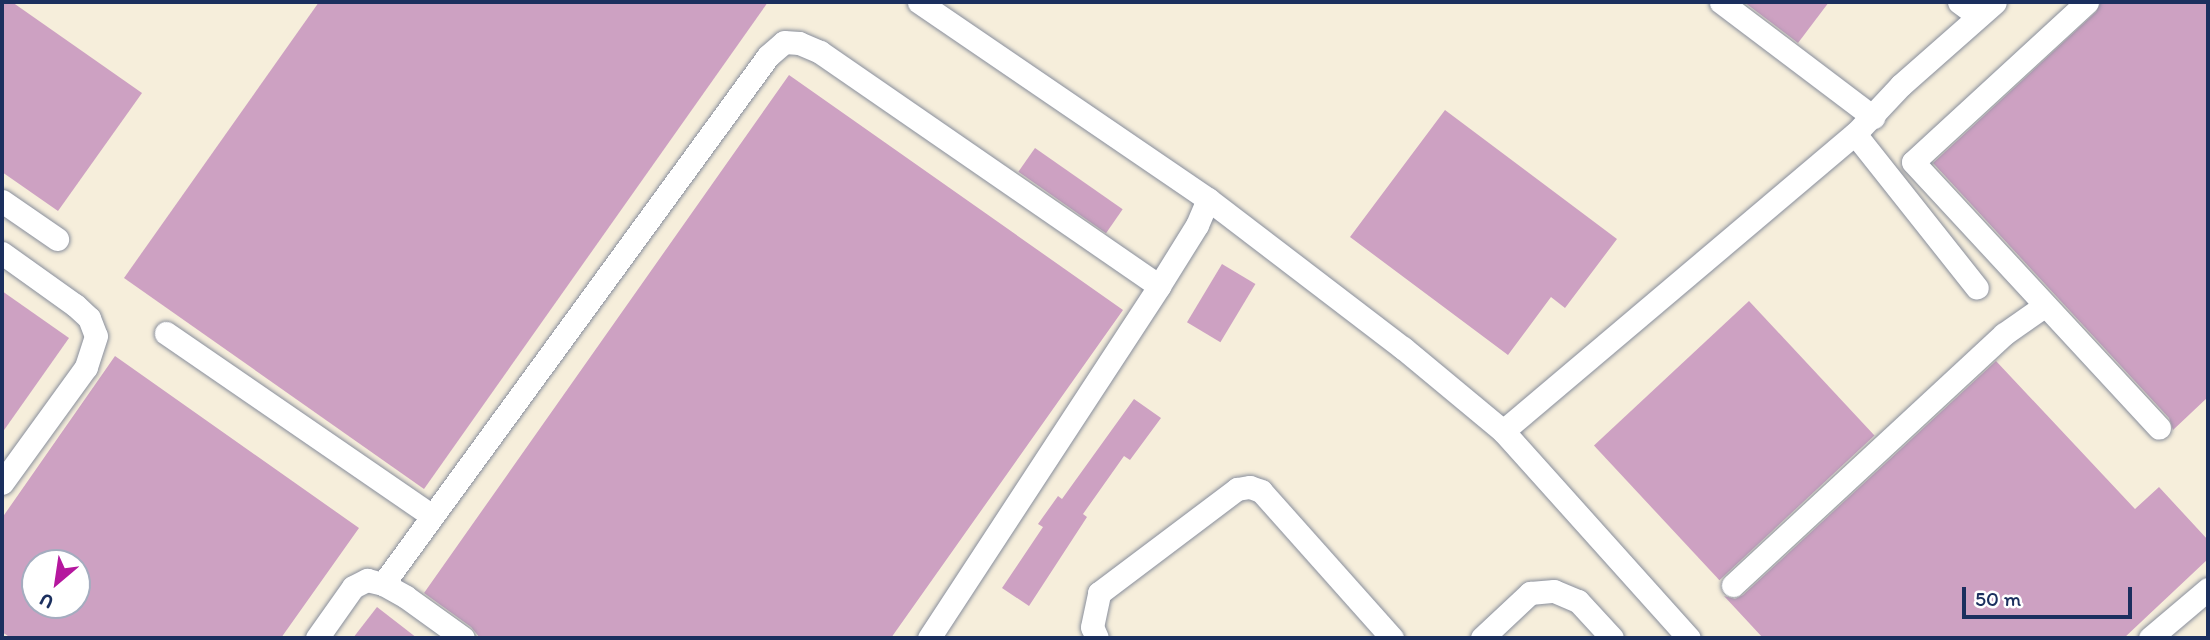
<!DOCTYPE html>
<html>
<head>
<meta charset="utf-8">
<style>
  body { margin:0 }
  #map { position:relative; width:2210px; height:640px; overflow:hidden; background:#f6eedb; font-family:Itim,sans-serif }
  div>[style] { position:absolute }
  .building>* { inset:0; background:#cda1c2; transform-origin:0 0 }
  .roads { filter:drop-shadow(0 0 2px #888e9c) drop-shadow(0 0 2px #888e9c) }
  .minor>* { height:23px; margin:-11.5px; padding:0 11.5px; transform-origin:11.5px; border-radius:11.5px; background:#fff }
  span { translate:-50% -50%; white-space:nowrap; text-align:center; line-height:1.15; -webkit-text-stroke:7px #fff; paint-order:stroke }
  .frame { position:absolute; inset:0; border:4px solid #1b2f5e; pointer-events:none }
  .north { position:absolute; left:21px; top:549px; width:70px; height:70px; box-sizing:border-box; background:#fff; border:2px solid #a4acbf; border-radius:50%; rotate:209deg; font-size:19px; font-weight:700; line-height:28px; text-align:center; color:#1b2f5e }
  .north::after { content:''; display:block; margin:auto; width:24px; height:32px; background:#b5179e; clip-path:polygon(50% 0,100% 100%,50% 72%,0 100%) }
  .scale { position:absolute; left:1962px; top:587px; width:170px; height:32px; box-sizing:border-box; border:4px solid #1b2f5e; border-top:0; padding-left:9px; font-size:21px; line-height:24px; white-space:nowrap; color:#1b2f5e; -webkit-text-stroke:5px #fff; paint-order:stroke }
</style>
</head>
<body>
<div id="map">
  <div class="building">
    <i style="clip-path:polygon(2px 2px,12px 2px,142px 93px,58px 211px,2px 172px)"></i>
    <i style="clip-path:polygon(319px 2px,768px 2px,424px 489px,124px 278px)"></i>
    <i style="clip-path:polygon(1744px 2px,1829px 2px,1798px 43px)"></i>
    <i style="clip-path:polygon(2101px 2px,2208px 2px,2208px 397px,2173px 430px,2169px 418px,1933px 163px,2096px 12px)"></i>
    <i style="clip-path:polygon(789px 75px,1123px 310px,891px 638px,480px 638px,471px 627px,424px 593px)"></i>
    <i style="clip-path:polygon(1445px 110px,1617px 239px,1565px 308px,1551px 297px,1508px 355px,1350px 237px)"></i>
    <i style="left:1035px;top:148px;width:107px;height:29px;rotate:35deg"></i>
    <i style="left:1222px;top:264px;width:39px;height:68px;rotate:31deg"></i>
    <i style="clip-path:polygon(2px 291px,69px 338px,2px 433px)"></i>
    <i style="left:1749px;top:301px;width:184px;height:212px;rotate:47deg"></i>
    <i style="clip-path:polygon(evenodd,115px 356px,359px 528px,281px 638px,11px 638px,2px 632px,2px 518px,115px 356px,35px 563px,77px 563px,77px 605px,35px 605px,35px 563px)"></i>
    <i style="clip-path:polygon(1996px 361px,2135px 509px,2159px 487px,2208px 540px,2208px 559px,2124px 638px,1763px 638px,1724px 596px,1735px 599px,1743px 595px)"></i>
    <i style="clip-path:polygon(1134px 399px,1161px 418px,1130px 460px,1124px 456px,1083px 514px,1087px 517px,1029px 606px,1002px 588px,1043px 527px,1038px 524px,1058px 496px,1062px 499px)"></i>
    <i style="clip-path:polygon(377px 607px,417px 638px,353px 638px)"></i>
  </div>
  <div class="roads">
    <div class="minor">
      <i style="left:919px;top:2px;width:350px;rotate:34.3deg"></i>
      <i style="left:1208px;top:199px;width:245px;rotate:37.4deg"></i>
      <i style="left:1403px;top:348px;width:130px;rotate:39.7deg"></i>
      <i style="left:1503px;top:431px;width:278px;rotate:48.1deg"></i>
      <i style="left:1721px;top:2px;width:191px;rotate:37.1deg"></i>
      <i style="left:1959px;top:2px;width:24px;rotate:36deg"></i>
      <i style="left:2087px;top:2px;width:236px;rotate:137.4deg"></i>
      <i style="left:1913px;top:162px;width:362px;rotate:47.2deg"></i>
      <i style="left:1855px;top:134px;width:196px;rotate:51.6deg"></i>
      <i style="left:2px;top:201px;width:67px;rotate:34.6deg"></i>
      <i style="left:2px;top:253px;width:90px;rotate:35.5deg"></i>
      <i style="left:75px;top:305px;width:19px;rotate:43deg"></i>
      <i style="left:89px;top:318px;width:19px;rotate:69deg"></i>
      <i style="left:96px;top:336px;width:33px;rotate:108deg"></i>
      <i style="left:86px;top:367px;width:143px;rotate:125.9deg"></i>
      <i style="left:166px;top:333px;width:323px;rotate:34.5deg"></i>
      <i style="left:1503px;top:431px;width:461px;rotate:-40.2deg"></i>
      <i style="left:1855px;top:134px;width:67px;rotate:-46.8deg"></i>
      <i style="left:1901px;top:85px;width:125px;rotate:-41.4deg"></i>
      <i style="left:383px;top:584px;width:653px;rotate:-53.9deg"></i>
      <i style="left:768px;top:56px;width:21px;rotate:-41deg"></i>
      <i style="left:784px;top:42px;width:15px;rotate:4deg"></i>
      <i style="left:799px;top:43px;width:23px;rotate:23deg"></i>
      <i style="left:820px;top:52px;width:412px;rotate:34.6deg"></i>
      <i style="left:1733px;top:585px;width:369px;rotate:-42.8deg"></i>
      <i style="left:2004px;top:334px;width:49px;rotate:-35deg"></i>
      <i style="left:317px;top:638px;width:62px;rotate:-54.8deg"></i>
      <i style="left:353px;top:587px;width:16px;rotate:-27deg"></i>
      <i style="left:367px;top:580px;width:16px;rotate:14deg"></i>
      <i style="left:383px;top:584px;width:26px;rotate:29deg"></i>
      <i style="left:406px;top:597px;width:70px;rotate:35.7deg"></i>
      <i style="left:929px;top:638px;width:420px;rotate:-56.8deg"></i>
      <i style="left:1159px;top:286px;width:72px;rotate:-58.1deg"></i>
      <i style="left:1197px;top:225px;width:28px;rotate:-67deg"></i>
      <i style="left:1097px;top:638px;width:12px;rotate:-114deg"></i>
      <i style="left:1092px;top:627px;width:35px;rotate:-78deg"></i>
      <i style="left:1099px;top:593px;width:173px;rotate:-37deg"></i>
      <i style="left:1237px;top:489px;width:13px;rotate:-9deg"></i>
      <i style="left:1250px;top:487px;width:12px;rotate:20deg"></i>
      <i style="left:1261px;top:491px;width:197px;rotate:48.3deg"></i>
      <i style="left:1482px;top:638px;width:66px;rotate:-43.2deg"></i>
      <i style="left:1530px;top:593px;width:24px;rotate:-5deg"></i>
      <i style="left:1554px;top:591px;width:26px;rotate:23deg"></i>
      <i style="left:1578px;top:601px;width:50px;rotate:47.4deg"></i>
      <i style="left:2150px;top:638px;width:76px;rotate:-40.2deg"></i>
    </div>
  </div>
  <div class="frame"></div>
  <div class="north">U</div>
  <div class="scale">50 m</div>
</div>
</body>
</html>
